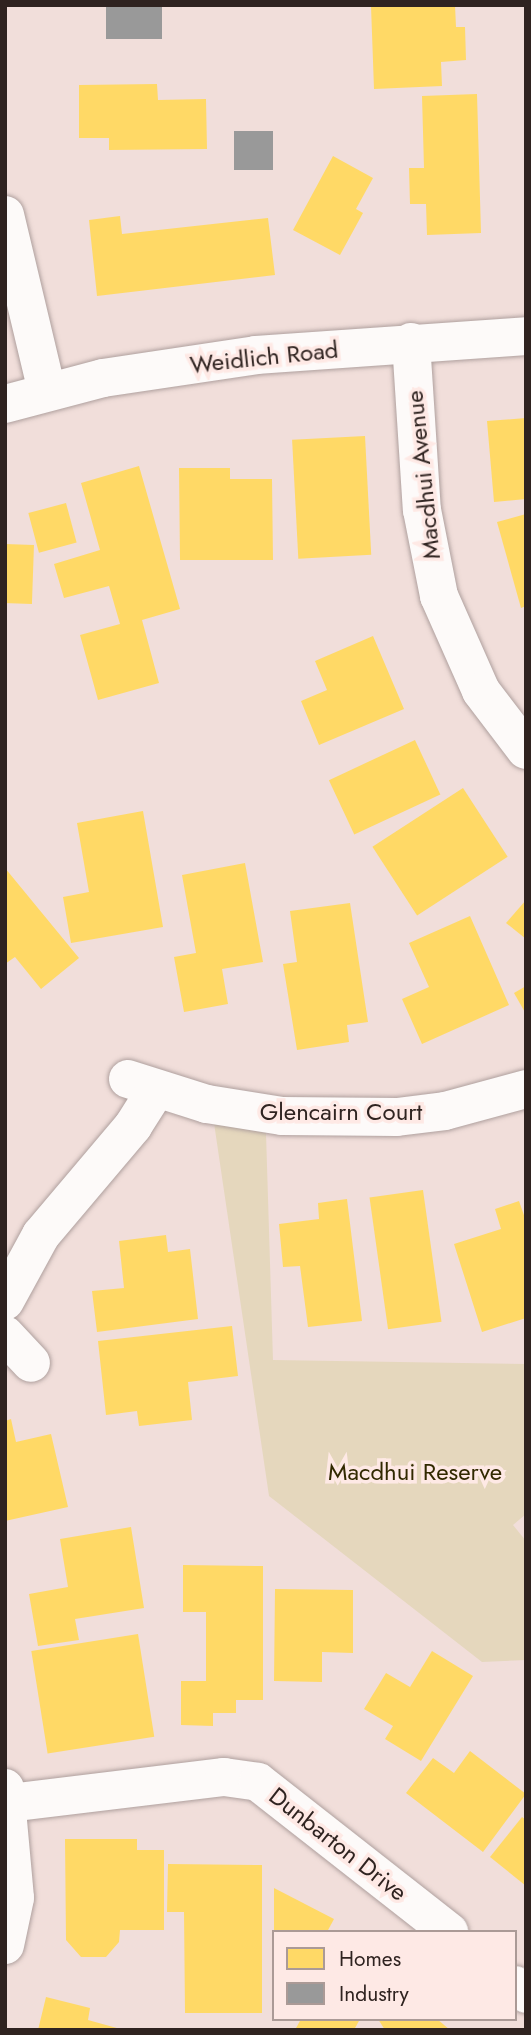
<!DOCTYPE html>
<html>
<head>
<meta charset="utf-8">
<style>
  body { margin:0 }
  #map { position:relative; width:531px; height:2035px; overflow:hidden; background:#f1deda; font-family:Jost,sans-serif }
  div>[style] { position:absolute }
  .green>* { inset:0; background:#e5d7bd }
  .homes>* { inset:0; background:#ffd966; transform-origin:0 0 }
  .industry>* { inset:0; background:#999; transform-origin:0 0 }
  .roads { filter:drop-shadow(0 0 2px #afa09e) drop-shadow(0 0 2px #afa09e) }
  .minor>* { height:38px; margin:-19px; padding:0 19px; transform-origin:19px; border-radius:19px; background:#fdfaf9 }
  span { translate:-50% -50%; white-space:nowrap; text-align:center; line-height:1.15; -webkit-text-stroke:7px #fee9e5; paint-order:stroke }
  .street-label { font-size:24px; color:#2f2320 }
  .park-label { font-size:24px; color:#312900 }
  .frame { position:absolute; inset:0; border:7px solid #2f2320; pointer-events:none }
  .legend { position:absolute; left:272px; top:1930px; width:245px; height:91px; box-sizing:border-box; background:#fee9e5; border:2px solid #ab9a96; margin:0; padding:9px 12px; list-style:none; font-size:21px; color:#2f2320 }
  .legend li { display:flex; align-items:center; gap:14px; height:35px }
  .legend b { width:35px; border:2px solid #ab9a96 }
</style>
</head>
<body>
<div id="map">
  <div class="green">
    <i style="clip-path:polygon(214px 1123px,266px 1133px,273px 1360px,526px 1364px,526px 1514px,513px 1525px,526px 1541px,526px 1660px,482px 1662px,269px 1496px)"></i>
  </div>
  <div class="homes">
    <i style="clip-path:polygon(455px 5px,456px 27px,465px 27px,466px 60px,441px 62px,442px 86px,374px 89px,371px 6px)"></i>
    <i style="clip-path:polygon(157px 84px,158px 100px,206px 99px,207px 149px,109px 150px,109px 138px,79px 138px,79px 85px)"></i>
    <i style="clip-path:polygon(477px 94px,481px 233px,427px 235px,426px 204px,410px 204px,409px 168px,424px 168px,422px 96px)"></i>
    <i style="clip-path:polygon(333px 156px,373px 178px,356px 209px,363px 213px,340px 255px,293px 230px)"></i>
    <i style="clip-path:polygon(120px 216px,122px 234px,268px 218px,275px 275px,97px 296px,89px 220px)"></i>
    <i style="clip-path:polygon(526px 418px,526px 499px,494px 502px,487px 421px)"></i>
    <i style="left:365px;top:436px;width:119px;height:73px;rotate:87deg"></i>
    <i style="clip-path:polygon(139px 466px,180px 609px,142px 620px,159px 683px,98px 700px,80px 635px,120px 624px,109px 586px,64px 598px,54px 564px,100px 550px,81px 483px)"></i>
    <i style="clip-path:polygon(179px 468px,230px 468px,230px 479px,272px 479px,273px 560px,180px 560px)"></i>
    <i style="left:66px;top:503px;width:41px;height:39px;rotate:75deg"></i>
    <i style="clip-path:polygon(526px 514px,526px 606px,521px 608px,497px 522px)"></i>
    <i style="left:5px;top:544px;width:29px;height:59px;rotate:2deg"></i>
    <i style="clip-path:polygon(373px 636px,404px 709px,319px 745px,301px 701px,327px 690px,315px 661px)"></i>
    <i style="left:415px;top:740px;width:60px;height:95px;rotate:65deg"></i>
    <i style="left:463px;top:788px;width:82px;height:108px;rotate:57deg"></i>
    <i style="clip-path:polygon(143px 811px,163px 927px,71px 943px,63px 897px,89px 892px,77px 823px)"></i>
    <i style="clip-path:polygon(245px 863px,263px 962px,222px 969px,228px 1004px,184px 1012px,174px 957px,196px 953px,182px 875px)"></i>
    <i style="clip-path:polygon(5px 868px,79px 958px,41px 989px,15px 957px,5px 964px)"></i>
    <i style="clip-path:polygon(526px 900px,526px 939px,506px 923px)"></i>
    <i style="clip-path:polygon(350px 903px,368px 1022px,347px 1025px,349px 1042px,297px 1050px,283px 964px,297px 962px,290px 911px)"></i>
    <i style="clip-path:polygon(470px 916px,509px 1005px,422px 1044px,402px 999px,429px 987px,409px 943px)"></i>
    <i style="clip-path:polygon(526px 986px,526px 1014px,514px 993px)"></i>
    <i style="left:423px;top:1190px;width:133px;height:54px;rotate:82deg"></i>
    <i style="clip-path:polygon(347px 1199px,362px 1321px,308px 1327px,300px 1266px,283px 1267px,279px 1224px,319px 1219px,318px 1203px)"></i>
    <i style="clip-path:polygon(519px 1201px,526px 1221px,526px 1318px,482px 1332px,454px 1244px,501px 1229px,495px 1209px)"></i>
    <i style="clip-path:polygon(166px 1235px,168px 1252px,190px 1249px,198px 1319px,97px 1332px,92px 1291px,124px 1288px,119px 1241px)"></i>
    <i style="clip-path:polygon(232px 1326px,238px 1376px,188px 1382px,192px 1420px,139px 1426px,137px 1411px,106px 1415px,98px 1341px)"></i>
    <i style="clip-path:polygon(11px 1419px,16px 1442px,51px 1434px,68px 1507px,5px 1521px,5px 1421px)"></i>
    <i style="clip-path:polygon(131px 1527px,144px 1608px,75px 1619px,79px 1640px,38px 1646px,29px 1594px,68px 1587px,60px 1539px)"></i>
    <i style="clip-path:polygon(183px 1565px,263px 1566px,263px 1700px,236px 1700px,236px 1713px,213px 1713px,213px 1726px,181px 1725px,181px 1681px,206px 1681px,206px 1612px,183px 1612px)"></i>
    <i style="clip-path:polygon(275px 1589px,353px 1590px,353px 1653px,322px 1652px,322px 1682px,274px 1681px)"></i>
    <i style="left:138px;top:1634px;width:104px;height:108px;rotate:81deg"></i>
    <i style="clip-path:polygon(432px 1651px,473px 1676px,421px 1761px,385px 1739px,393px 1726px,364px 1709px,386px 1673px,410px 1687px)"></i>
    <i style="clip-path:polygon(470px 1751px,526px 1794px,483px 1852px,406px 1793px,433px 1758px,454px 1773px)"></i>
    <i style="clip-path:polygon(522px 1817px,526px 1820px,526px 1886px,490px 1857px)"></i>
    <i style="clip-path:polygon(65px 1839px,137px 1839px,137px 1850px,164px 1850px,164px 1930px,120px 1930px,119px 1942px,106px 1957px,81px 1957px,66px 1940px)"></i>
    <i style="clip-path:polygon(168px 1864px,262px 1865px,262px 2013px,185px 2013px,184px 1912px,167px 1912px)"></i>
    <i style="clip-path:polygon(274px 1888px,334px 1919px,327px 1932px,274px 1932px)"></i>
    <i style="clip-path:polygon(46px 1997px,90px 2008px,88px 2020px,124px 2030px,38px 2030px)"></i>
    <i style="clip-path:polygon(301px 2019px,360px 2019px,354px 2030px,295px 2030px)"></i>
    <i style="clip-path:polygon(378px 2019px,437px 2019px,450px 2030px,385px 2030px)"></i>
  </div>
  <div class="industry">
    <i style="left:106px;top:5px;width:56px;height:34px"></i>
    <i style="left:234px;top:131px;width:39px;height:39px"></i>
  </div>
  <div class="roads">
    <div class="minor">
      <i style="left:5px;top:215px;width:181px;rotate:76.6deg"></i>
      <i style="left:411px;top:342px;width:168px;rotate:86.3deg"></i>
      <i style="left:422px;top:510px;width:88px;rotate:78.8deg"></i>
      <i style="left:439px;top:596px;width:104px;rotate:66.1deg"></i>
      <i style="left:481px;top:691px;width:74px;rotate:52.7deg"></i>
      <i style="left:5px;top:404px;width:101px;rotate:-14.9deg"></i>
      <i style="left:103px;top:378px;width:155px;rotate:-8.5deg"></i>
      <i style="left:256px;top:355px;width:271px;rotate:-4deg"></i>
      <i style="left:128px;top:1079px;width:83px;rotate:17.6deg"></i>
      <i style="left:207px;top:1104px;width:76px;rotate:9.1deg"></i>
      <i style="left:282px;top:1116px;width:115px;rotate:0.5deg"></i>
      <i style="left:397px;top:1117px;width:48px;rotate:-7.1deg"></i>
      <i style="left:445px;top:1111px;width:84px;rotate:-15.2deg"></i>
      <i style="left:5px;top:1301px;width:75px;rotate:-61.4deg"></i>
      <i style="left:41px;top:1235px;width:143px;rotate:-49.8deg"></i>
      <i style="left:133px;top:1126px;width:41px;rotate:-57.8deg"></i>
      <i style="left:5px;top:1335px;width:38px;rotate:47deg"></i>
      <i style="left:5px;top:1788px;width:110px;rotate:84.8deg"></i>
      <i style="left:15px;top:1898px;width:48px;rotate:102deg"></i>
      <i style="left:9px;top:1803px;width:217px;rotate:-6.9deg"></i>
      <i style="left:224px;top:1777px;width:34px;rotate:8deg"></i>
      <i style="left:258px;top:1782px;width:243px;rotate:38.1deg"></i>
      <i style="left:515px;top:1985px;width:14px;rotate:39deg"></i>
    </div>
  </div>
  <div class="street-label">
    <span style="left:264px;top:357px;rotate:-6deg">Weidlich Road</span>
    <span style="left:423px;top:475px;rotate:-96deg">Macdhui Avenue</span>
    <span style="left:341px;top:1112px">Glencairn Court</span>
    <span style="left:338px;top:1844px;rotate:38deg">Dunbarton Drive</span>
  </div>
  <div class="park-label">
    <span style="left:415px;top:1472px">Macdhui Reserve</span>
  </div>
  <div class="frame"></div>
  <ul class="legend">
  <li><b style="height:19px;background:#ffd966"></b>Homes</li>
  <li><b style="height:19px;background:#999"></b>Industry</li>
  </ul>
</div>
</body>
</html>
